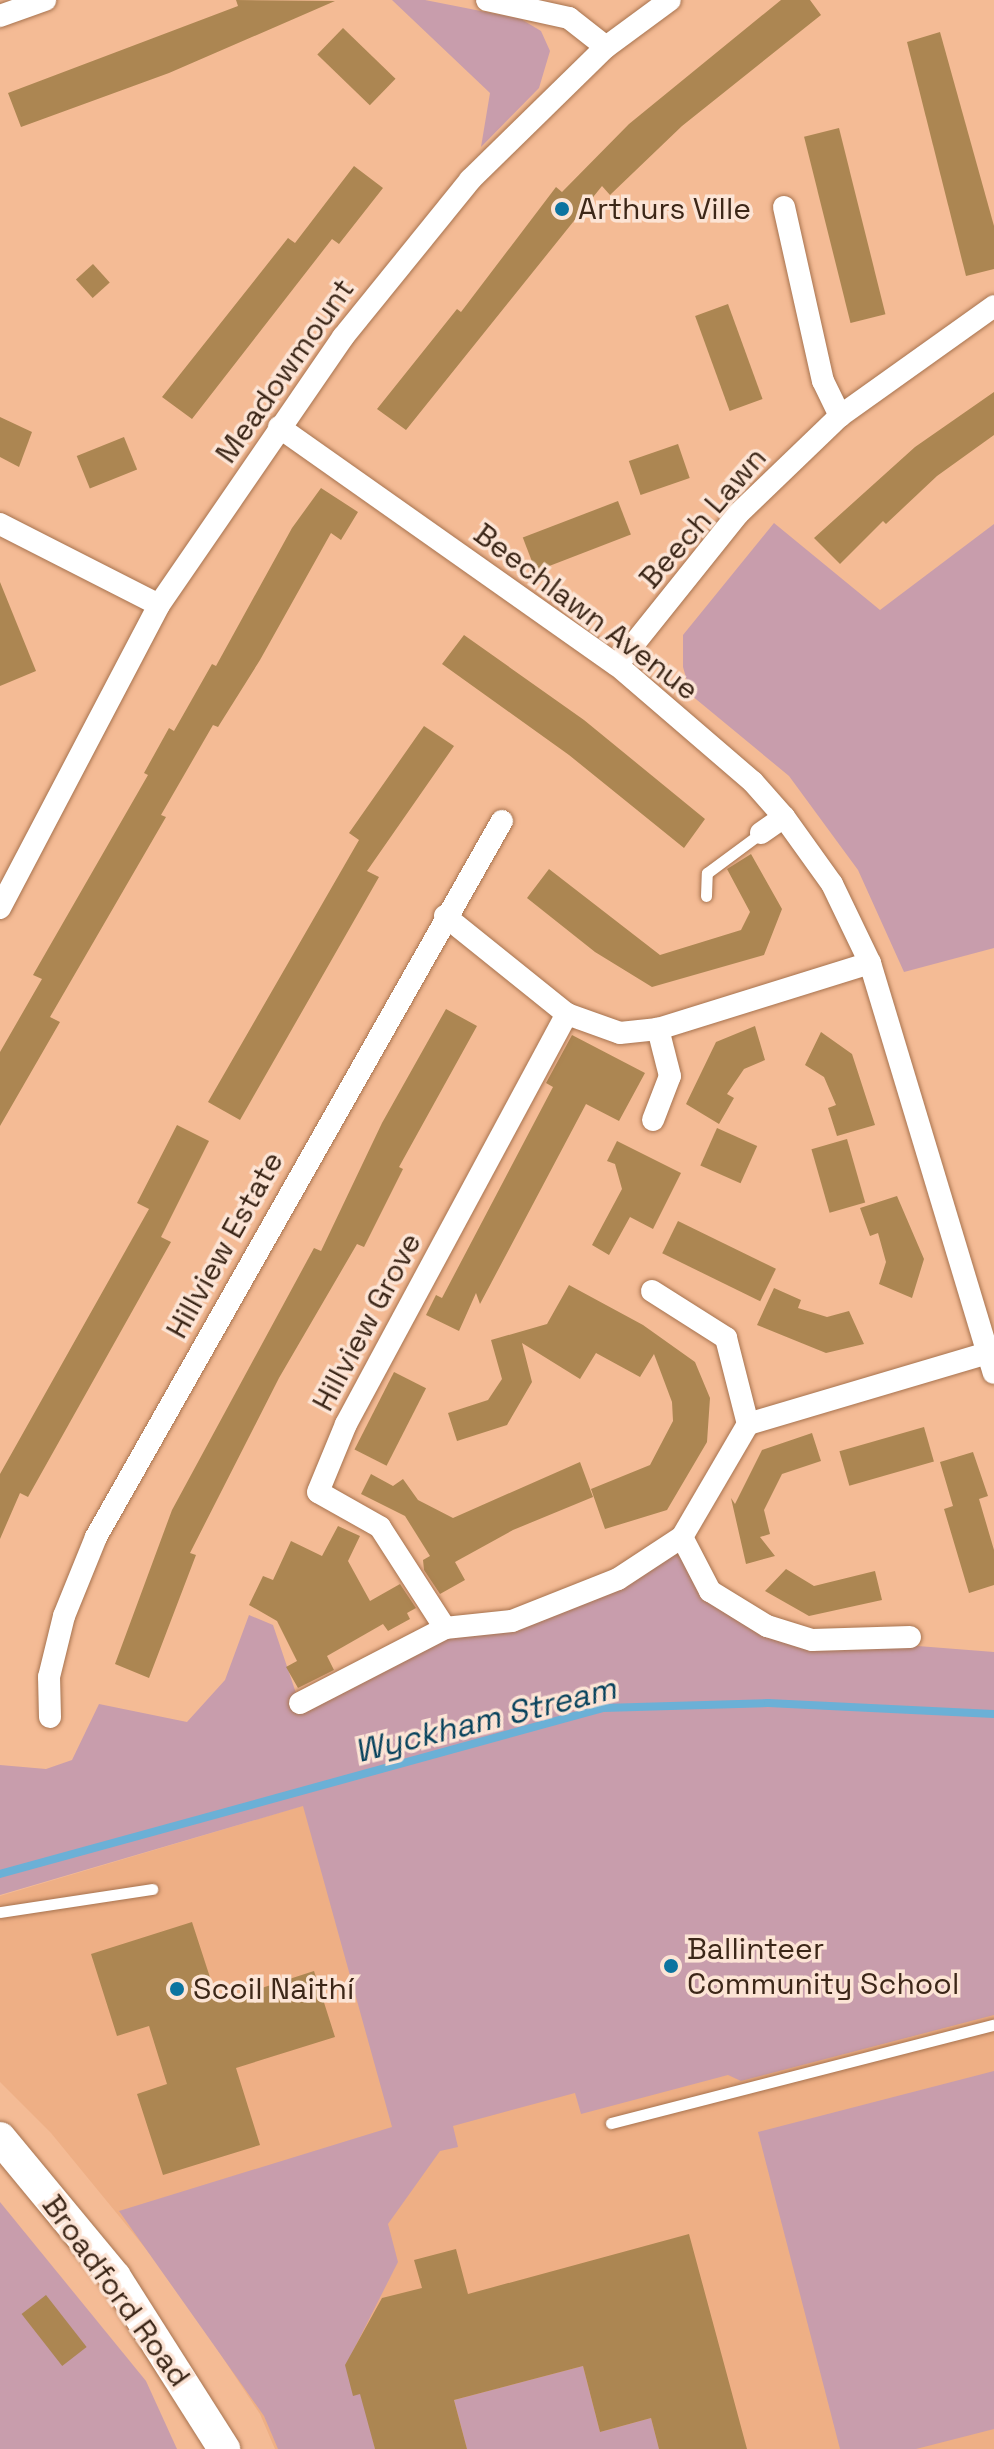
<!DOCTYPE html>
<html>
<head>
<meta charset="utf-8">
<style>
  body { margin:0 }
  #map { position:relative; width:994px; height:2449px; overflow:hidden; background:#f4bb95; font-family:"Space Grotesk",sans-serif }
  div>[style] { position:absolute }
  .built>* { inset:0; background:#eeaf85 }
  .green>* { inset:0; background:#c89dac }
  .stream>* { height:8px; margin:-4px; padding:0 4px; transform-origin:4px; border-radius:4px; background:#6bb0d6 }
  .building>* { inset:0; background:#ac8652; transform-origin:0 0 }
  .roads { filter:drop-shadow(0 0 2px #a7734f) drop-shadow(0 0 2px #a7734f) }
  .lane>* { height:11px; margin:-5.5px; padding:0 5.5px; transform-origin:5.5px; border-radius:5.5px; background:#fff }
  .street>* { height:22px; margin:-11px; padding:0 11px; transform-origin:11px; border-radius:11px; background:#fff }
  .secondary>* { height:32px; margin:-16px; padding:0 16px; transform-origin:16px; border-radius:16px; background:#fff }
  .dots>* { width:22px; height:22px; translate:-50% -50%; box-sizing:border-box; border:4px solid #fce4d5; border-radius:50% }
  span { translate:-50% -50%; white-space:nowrap; text-align:center; line-height:1.15; -webkit-text-stroke:7px #fce4d5; paint-order:stroke }
  .poi-label { font-size:30px; color:#3c2718 }
  .left { translate:0 -50%; text-align:left }
  .street-label { font-size:30px; color:#3c2718 }
  .water-label { font-size:32px; color:#07425c; font-style:italic }
</style>
</head>
<body>
<div id="map">
  <div class="built">
    <i style="clip-path:polygon(994px 1732px,994px 2449px,275px 2449px,260px 2414px,173px 2282px,51px 2133px,0 2082px,0 1896px,530px 1738px)"></i>
  </div>
  <div class="green">
    <i style="clip-path:polygon(392px 0,425px 0,521px 19px,541px 31px,550px 51px,539px 88px,481px 147px,490px 93px)"></i>
    <i style="clip-path:polygon(774px 523px,880px 610px,994px 524px,994px 948px,904px 972px,858px 870px,789px 776px,691px 695px,683px 667px,683px 635px)"></i>
    <i style="clip-path:polygon(679px 1545px,765px 1634px,994px 1652px,994px 2015px,741px 2081px,728px 2075px,581px 2114px,575px 2093px,453px 2126px,458px 2147px,440px 2151px,388px 2224px,398px 2262px,352px 2353px,375px 2449px,278px 2449px,264px 2416px,119px 2211px,392px 2127px,303px 1806px,0 1895px,0 1765px,46px 1769px,72px 1760px,99px 1704px,187px 1722px,225px 1680px,249px 1615px,273px 1625px,297px 1696px,374px 1660px,517px 1619px)"></i>
    <i style="clip-path:polygon(994px 2071px,994px 2429px,916px 2449px,840px 2449px,758px 2132px)"></i>
    <i style="clip-path:polygon(0 2202px,146px 2381px,177px 2449px,0 2449px)"></i>
    <i style="clip-path:polygon(583px 2366px,600px 2432px,651px 2418px,659px 2449px,467px 2449px,454px 2400px)"></i>
  </div>
  <div class="stream">
    <i style="left:0;top:1874px;width:625px;rotate:-15.39deg"></i>
    <i style="left:603px;top:1708px;width:165px;rotate:-1.7deg"></i>
    <i style="left:768px;top:1703px;width:226px;rotate:2.8deg"></i>
  </div>
  <div class="building">
    <i style="clip-path:polygon(236px 0,335px 1px,169px 73px,21px 127px,8px 93px,238px 6px)"></i>
    <i style="clip-path:polygon(781px 0,810px 0,821px 15px,682px 126px,610px 195px,602px 186px,406px 430px,377px 409px,457px 309px,461px 312px,556px 187px,562px 192px,629px 124px)"></i>
    <i style="left:343px;top:28px;width:73px;height:37px;rotate:44deg"></i>
    <i style="clip-path:polygon(940px 32px,994px 226px,994px 269px,966px 276px,907px 42px)"></i>
    <i style="left:839px;top:128px;width:192px;height:36px;rotate:76deg"></i>
    <i style="clip-path:polygon(354px 166px,383px 188px,339px 244px,332px 239px,192px 419px,162px 397px,288px 238px,295px 243px)"></i>
    <i style="left:93px;top:264px;width:25px;height:23px;rotate:48deg"></i>
    <i style="left:728px;top:304px;width:101px;height:35px;rotate:70deg"></i>
    <i style="clip-path:polygon(994px 392px,994px 435px,937px 476px,886px 524px,883px 521px,840px 564px,814px 538px,915px 447px)"></i>
    <i style="clip-path:polygon(0 417px,32px 432px,19px 467px,0 457px)"></i>
    <i style="left:124px;top:437px;width:35px;height:51px;rotate:68deg"></i>
    <i style="left:678px;top:444px;width:36px;height:52px;rotate:71deg"></i>
    <i style="clip-path:polygon(321px 488px,358px 512px,341px 540px,331px 533px,260px 660px,218px 727px,213px 725px,161px 815px,166px 817px,50px 1017px,60px 1022px,0 1126px,0 1052px,42px 979px,33px 975px,148px 775px,144px 773px,169px 728px,174px 731px,212px 664px,216px 666px,292px 528px)"></i>
    <i style="left:618px;top:501px;width:36px;height:102px;rotate:69deg"></i>
    <i style="clip-path:polygon(0 582px,36px 671px,0 686px)"></i>
    <i style="clip-path:polygon(464px 635px,584px 720px,705px 819px,684px 848px,569px 755px,442px 664px)"></i>
    <i style="clip-path:polygon(424px 726px,454px 746px,367px 871px,379px 877px,240px 1120px,208px 1102px,359px 840px,349px 833px)"></i>
    <i style="clip-path:polygon(751px 854px,782px 909px,764px 955px,652px 987px,595px 952px,527px 898px,549px 869px,660px 955px,741px 930px,750px 912px,727px 869px)"></i>
    <i style="clip-path:polygon(446px 1009px,477px 1026px,399px 1167px,403px 1169px,364px 1247px,357px 1244px,279px 1378px,190px 1553px,196px 1555px,149px 1678px,115px 1664px,172px 1510px,314px 1248px,321px 1251px,382px 1123px)"></i>
    <i style="clip-path:polygon(755px 1026px,765px 1060px,744px 1069px,727px 1094px,734px 1098px,719px 1124px,686px 1104px,716px 1042px)"></i>
    <i style="clip-path:polygon(821px 1032px,852px 1054px,875px 1125px,837px 1136px,828px 1108px,836px 1105px,824px 1077px,805px 1065px)"></i>
    <i style="clip-path:polygon(572px 1035px,645px 1073px,619px 1121px,586px 1104px,480px 1304px,476px 1293px,459px 1331px,426px 1315px,436px 1295px,442px 1298px,553px 1087px,546px 1083px)"></i>
    <i style="clip-path:polygon(177px 1125px,209px 1141px,161px 1237px,171px 1242px,28px 1497px,20px 1493px,0 1539px,0 1474px,149px 1209px,137px 1203px)"></i>
    <i style="left:717px;top:1128px;width:44px;height:41px;rotate:24deg"></i>
    <i style="left:847px;top:1139px;width:66px;height:37px;rotate:74deg"></i>
    <i style="clip-path:polygon(617px 1141px,681px 1173px,653px 1229px,630px 1217px,609px 1255px,592px 1245px,622px 1189px,615px 1164px,607px 1161px)"></i>
    <i style="clip-path:polygon(897px 1196px,924px 1259px,912px 1298px,879px 1284px,886px 1262px,878px 1233px,870px 1236px,860px 1208px)"></i>
    <i style="left:678px;top:1221px;width:109px;height:36px;rotate:26deg"></i>
    <i style="clip-path:polygon(569px 1285px,643px 1325px,695px 1362px,710px 1398px,707px 1442px,667px 1510px,605px 1529px,591px 1489px,650px 1465px,673px 1421px,672px 1402px,654px 1354px,640px 1377px,596px 1353px,580px 1379px,522px 1343px,532px 1382px,507px 1425px,457px 1441px,448px 1413px,488px 1400px,502px 1379px,491px 1340px,547px 1324px)"></i>
    <i style="clip-path:polygon(774px 1288px,801px 1300px,798px 1308px,827px 1317px,849px 1311px,864px 1344px,826px 1353px,757px 1325px)"></i>
    <i style="left:394px;top:1372px;width:36px;height:87px;rotate:27deg"></i>
    <i style="left:924px;top:1427px;width:36px;height:88px;rotate:74deg"></i>
    <i style="clip-path:polygon(812px 1433px,821px 1461px,782px 1474px,764px 1510px,770px 1534px,760px 1537px,775px 1556px,746px 1564px,731px 1498px,735px 1504px,762px 1450px)"></i>
    <i style="clip-path:polygon(973px 1452px,988px 1496px,979px 1499px,994px 1550px,994px 1585px,969px 1593px,944px 1509px,953px 1506px,940px 1462px)"></i>
    <i style="clip-path:polygon(580px 1462px,593px 1497px,513px 1530px,455px 1562px,465px 1580px,440px 1594px,424px 1570px,423px 1560px,430px 1556px,405px 1516px,361px 1494px,371px 1474px,393px 1486px,403px 1479px,418px 1500px,453px 1518px)"></i>
    <i style="clip-path:polygon(338px 1526px,360px 1536px,348px 1561px,370px 1601px,400px 1584px,416px 1608px,407px 1613px,410px 1619px,388px 1631px,383px 1624px,327px 1656px,334px 1670px,298px 1688px,286px 1667px,297px 1661px,277px 1621px,249px 1605px,263px 1576px,273px 1580px,291px 1541px,322px 1556px)"></i>
    <i style="clip-path:polygon(786px 1569px,814px 1586px,875px 1571px,882px 1600px,809px 1616px,765px 1591px)"></i>
    <i style="clip-path:polygon(192px 1922px,218px 2002px,314px 1971px,335px 2037px,236px 2068px,260px 2145px,163px 2175px,137px 2094px,167px 2084px,149px 2026px,117px 2036px,91px 1954px)"></i>
    <i style="clip-path:polygon(689px 2234px,747px 2449px,659px 2449px,651px 2418px,600px 2432px,583px 2366px,454px 2400px,467px 2449px,375px 2449px,360px 2394px,353px 2396px,345px 2365px,382px 2298px,422px 2288px,414px 2260px,456px 2249px,468px 2294px)"></i>
    <i style="left:46px;top:2295px;width:66px;height:31px;rotate:52deg"></i>
  </div>
  <div class="roads">
    <div class="lane">
      <i style="left:706px;top:896px;width:23px;rotate:-88deg"></i>
      <i style="left:707px;top:873px;width:67px;rotate:-36.5deg"></i>
      <i style="left:0;top:1912px;width:154px;rotate:-8.6deg"></i>
      <i style="left:611px;top:2123px;width:395px;rotate:-14.4deg"></i>
    </div>
    <div class="street">
      <i style="left:487px;top:0;width:84px;rotate:12.4deg"></i>
      <i style="left:569px;top:18px;width:47px;rotate:38.1deg"></i>
      <i style="left:0;top:16px;width:48px;rotate:-19.6deg"></i>
      <i style="left:784px;top:207px;width:178px;rotate:77.4deg"></i>
      <i style="left:823px;top:381px;width:39px;rotate:64deg"></i>
      <i style="left:279px;top:427px;width:413px;rotate:35.2deg"></i>
      <i style="left:617px;top:665px;width:179px;rotate:40.7deg"></i>
      <i style="left:753px;top:782px;width:47px;rotate:48.5deg"></i>
      <i style="left:784px;top:817px;width:82px;rotate:54.4deg"></i>
      <i style="left:832px;top:884px;width:88px;rotate:64.3deg"></i>
      <i style="left:870px;top:963px;width:428px;rotate:73.2deg"></i>
      <i style="left:0;top:524px;width:178px;rotate:27deg"></i>
      <i style="left:617px;top:665px;width:193px;rotate:-51.3deg"></i>
      <i style="left:738px;top:514px;width:141px;rotate:-43.9deg"></i>
      <i style="left:840px;top:416px;width:189px;rotate:-35.5deg"></i>
      <i style="left:761px;top:833px;width:28px;rotate:-35deg"></i>
      <i style="left:0;top:908px;width:342px;rotate:-62.3deg"></i>
      <i style="left:159px;top:605px;width:325px;rotate:-55.5deg"></i>
      <i style="left:343px;top:337px;width:202px;rotate:-51deg"></i>
      <i style="left:470px;top:180px;width:190px;rotate:-44.4deg"></i>
      <i style="left:606px;top:47px;width:79px;rotate:-36.3deg"></i>
      <i style="left:445px;top:916px;width:156px;rotate:38.8deg"></i>
      <i style="left:567px;top:1014px;width:56px;rotate:19.7deg"></i>
      <i style="left:620px;top:1033px;width:38px;rotate:-6deg"></i>
      <i style="left:658px;top:1029px;width:222px;rotate:-17.3deg"></i>
      <i style="left:653px;top:1120px;width:47px;rotate:-68.9deg"></i>
      <i style="left:670px;top:1076px;width:49px;rotate:-104.3deg"></i>
      <i style="left:652px;top:1291px;width:88px;rotate:32.4deg"></i>
      <i style="left:726px;top:1338px;width:89px;rotate:75.7deg"></i>
      <i style="left:682px;top:1537px;width:61px;rotate:62.6deg"></i>
      <i style="left:710px;top:1591px;width:67px;rotate:31.6deg"></i>
      <i style="left:767px;top:1626px;width:47px;rotate:17.3deg"></i>
      <i style="left:812px;top:1640px;width:98px;rotate:-1.8deg"></i>
      <i style="left:445px;top:1628px;width:120px;rotate:-122.8deg"></i>
      <i style="left:380px;top:1527px;width:71px;rotate:-150.6deg"></i>
      <i style="left:318px;top:1492px;width:74px;rotate:-67.6deg"></i>
      <i style="left:346px;top:1424px;width:466px;rotate:-61.7deg"></i>
      <i style="left:300px;top:1703px;width:163px;rotate:-27.3deg"></i>
      <i style="left:445px;top:1628px;width:67px;rotate:-6deg"></i>
      <i style="left:512px;top:1621px;width:114px;rotate:-21.6deg"></i>
      <i style="left:618px;top:1579px;width:77px;rotate:-33.3deg"></i>
      <i style="left:682px;top:1537px;width:131px;rotate:-59.7deg"></i>
      <i style="left:748px;top:1424px;width:249px;rotate:-16.5deg"></i>
      <i style="left:50px;top:1717px;width:40px;rotate:-91.4deg"></i>
      <i style="left:49px;top:1677px;width:63px;rotate:-76.2deg"></i>
      <i style="left:64px;top:1616px;width:85px;rotate:-67.9deg"></i>
      <i style="left:96px;top:1537px;width:823px;rotate:-60.45deg"></i>
    </div>
    <div class="secondary">
      <i style="left:0;top:2138px;width:180px;rotate:50.4deg"></i>
      <i style="left:115px;top:2277px;width:204px;rotate:57.6deg"></i>
    </div>
  </div>
  <div class="dots">
    <i style="left:562px;top:209px;background:#0c74a0"></i>
    <i style="left:671px;top:1966px;background:#0c74a0"></i>
    <i style="left:177px;top:1989px;background:#0c74a0"></i>
  </div>
  <div class="poi-label">
    <span class="left" style="left:578px;top:209px">Arthurs Ville</span>
    <span class="left" style="left:687px;top:1966px">Ballinteer<br>Community School</span>
    <span class="left" style="left:193px;top:1989px">Scoil Naithí</span>
  </div>
  <div class="street-label">
    <span style="left:285px;top:371px;rotate:-55deg">Meadowmount</span>
    <span style="left:703px;top:518px;rotate:-49deg">Beech Lawn</span>
    <span style="left:586px;top:612px;rotate:37deg">Beechlawn Avenue</span>
    <span style="left:225px;top:1245px;rotate:-61deg">Hillview Estate</span>
    <span style="left:367px;top:1322px;rotate:-62deg">Hillview Grove</span>
    <span style="left:116px;top:2291px;rotate:54deg">Broadford Road</span>
  </div>
  <div class="water-label">
    <span style="left:485px;top:1720px;rotate:-14deg">Wyckham Stream</span>
  </div>
</div>
</body>
</html>
